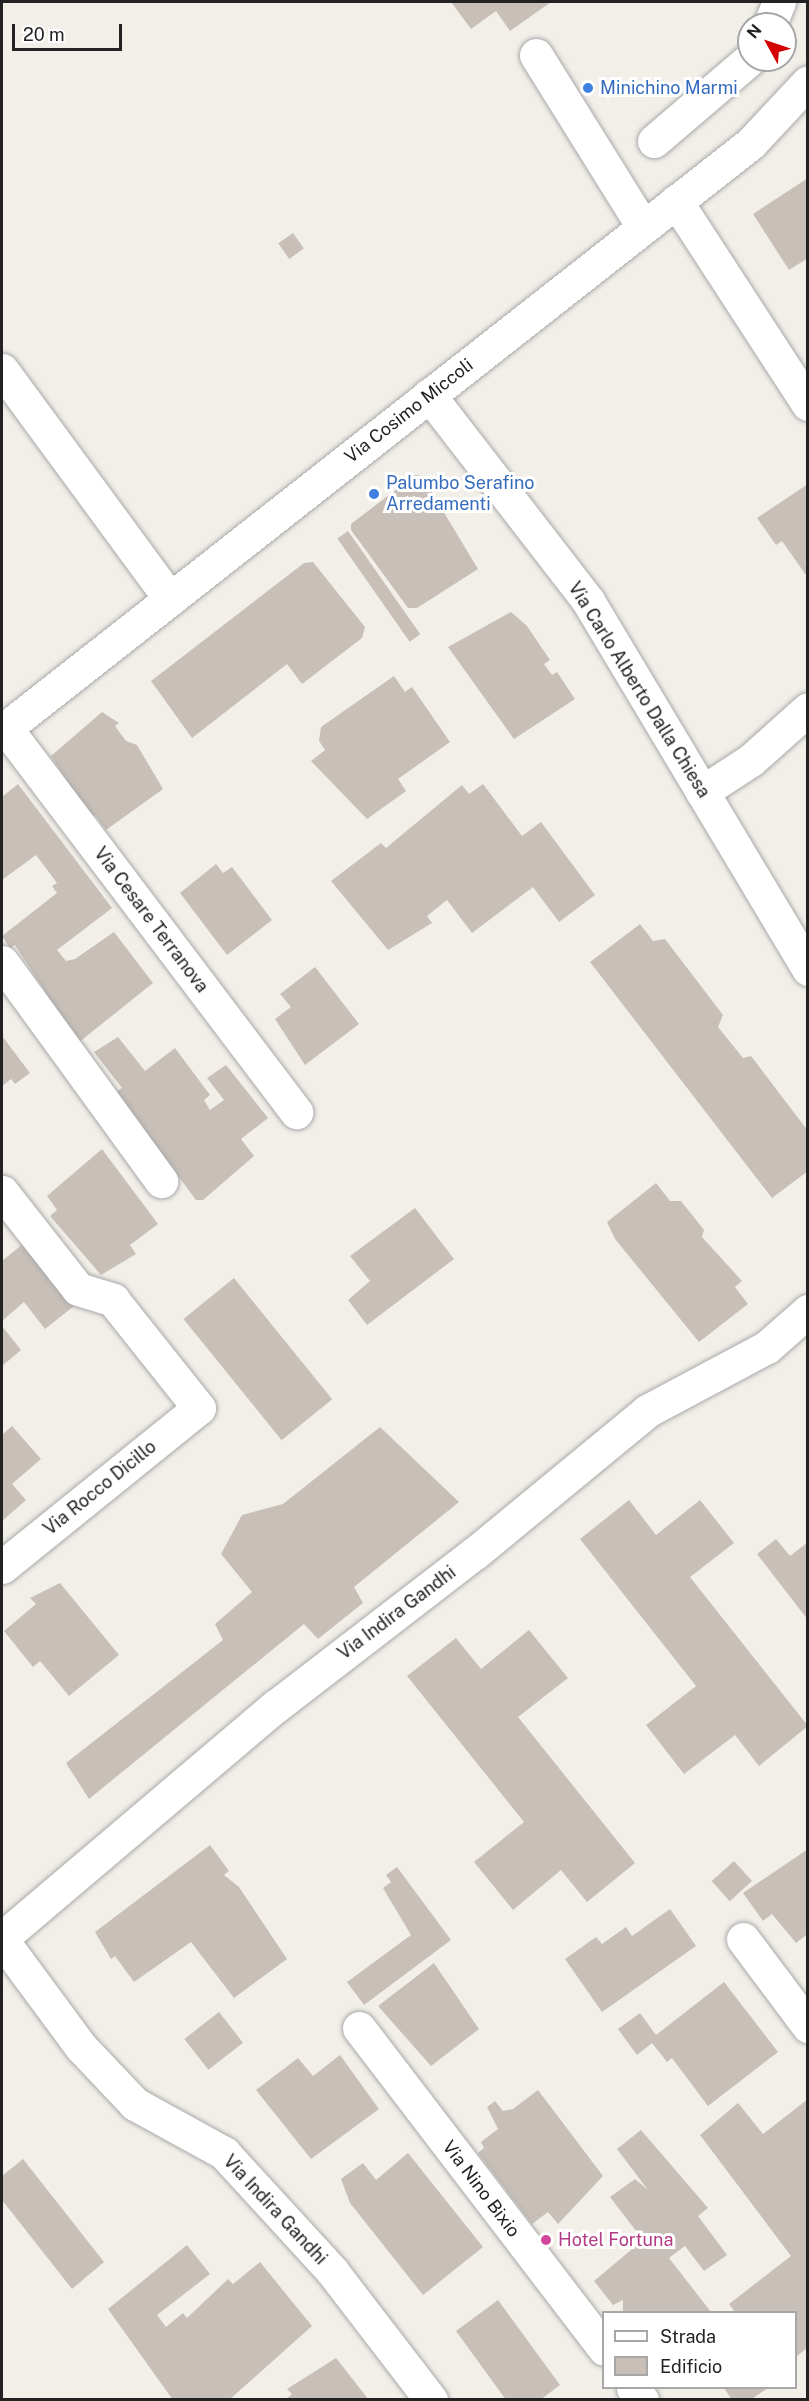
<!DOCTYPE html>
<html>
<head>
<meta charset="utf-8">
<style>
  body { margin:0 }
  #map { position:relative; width:809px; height:2401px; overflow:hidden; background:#f2efe9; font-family:"Public Sans",sans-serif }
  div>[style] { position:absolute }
  .building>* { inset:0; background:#c7bfb8; transform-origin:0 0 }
  .roads { filter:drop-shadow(0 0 2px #a9a9a9) drop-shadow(0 0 2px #a9a9a9) }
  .minor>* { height:33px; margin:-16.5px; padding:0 16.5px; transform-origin:16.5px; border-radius:16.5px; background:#fff }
  .dots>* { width:16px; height:16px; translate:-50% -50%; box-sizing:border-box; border:3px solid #fff; border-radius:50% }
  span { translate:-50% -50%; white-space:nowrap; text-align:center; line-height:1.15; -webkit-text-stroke:6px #fff; paint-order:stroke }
  .shop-label { font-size:18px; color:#366cbe }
  .left { translate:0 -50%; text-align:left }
  .street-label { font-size:18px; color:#222 }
  .hotel-label { font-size:18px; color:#b23c85 }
  .frame { position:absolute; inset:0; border:3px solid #222; pointer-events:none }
  .legend { position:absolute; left:602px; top:2311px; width:195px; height:78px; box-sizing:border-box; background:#fff; border:2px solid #a7a7a7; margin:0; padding:8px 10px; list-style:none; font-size:18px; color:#222 }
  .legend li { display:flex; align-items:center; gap:12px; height:30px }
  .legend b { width:30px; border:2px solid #a7a7a7 }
  .north { position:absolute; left:737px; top:12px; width:60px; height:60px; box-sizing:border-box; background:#fff; border:2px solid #a7a7a7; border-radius:50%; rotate:310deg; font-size:16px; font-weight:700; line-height:24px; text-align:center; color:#222 }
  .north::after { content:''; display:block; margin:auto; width:21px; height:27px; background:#d40000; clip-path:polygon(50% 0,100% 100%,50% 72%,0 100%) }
  .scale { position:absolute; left:12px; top:24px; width:110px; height:27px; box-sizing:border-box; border:3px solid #222; border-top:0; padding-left:8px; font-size:18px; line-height:21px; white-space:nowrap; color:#222; -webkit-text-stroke:4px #fff; paint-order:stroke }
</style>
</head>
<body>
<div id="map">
  <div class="building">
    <i style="clip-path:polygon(451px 2px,551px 2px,510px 31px,496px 11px,471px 29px)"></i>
    <i style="clip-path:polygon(808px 178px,808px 258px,789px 270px,753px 214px)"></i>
    <i style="left:293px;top:233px;width:19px;height:18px;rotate:55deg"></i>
    <i style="clip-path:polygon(415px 475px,422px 476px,478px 569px,417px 608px,408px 608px,351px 530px,351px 524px)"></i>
    <i style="clip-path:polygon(808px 484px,808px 578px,782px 541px,776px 545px,757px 518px)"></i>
    <i style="left:348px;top:531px;width:126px;height:13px;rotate:55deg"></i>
    <i style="clip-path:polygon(313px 562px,365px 627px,362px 638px,302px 684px,287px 664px,192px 738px,151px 681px,304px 563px)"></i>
    <i style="clip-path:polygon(511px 612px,527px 626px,550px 660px,544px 664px,552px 675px,557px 672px,575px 699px,514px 739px,448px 647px)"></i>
    <i style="clip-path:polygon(394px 676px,405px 692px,412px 687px,450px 742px,398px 779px,406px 791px,367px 819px,311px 761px,325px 750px,319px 741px,321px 727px)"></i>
    <i style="clip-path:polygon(102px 712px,119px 723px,115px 726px,126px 741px,137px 745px,163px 789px,106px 830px,95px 815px,91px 818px,51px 756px)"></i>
    <i style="clip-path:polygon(18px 784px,112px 908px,57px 950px,66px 961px,75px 959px,114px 932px,153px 983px,78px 1043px,44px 999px,48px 996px,15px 945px,10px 948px,2px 936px,57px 893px,52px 886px,57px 883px,36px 855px,2px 880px,2px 797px)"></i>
    <i style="clip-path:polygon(483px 784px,522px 836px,541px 822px,595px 895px,559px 922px,533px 887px,472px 933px,447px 900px,427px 916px,432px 923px,388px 950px,331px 881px,381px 843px,386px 848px,462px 785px,469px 794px)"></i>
    <i style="clip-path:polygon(216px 864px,223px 873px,232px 867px,272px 920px,227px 955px,180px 893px)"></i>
    <i style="clip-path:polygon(640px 924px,653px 941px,665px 939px,723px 1015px,718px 1027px,743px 1058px,751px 1056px,808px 1131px,808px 1171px,772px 1198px,590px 962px)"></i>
    <i style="clip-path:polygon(315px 967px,359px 1024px,305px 1065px,275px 1019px,291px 1007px,280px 994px)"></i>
    <i style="clip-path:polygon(2px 1036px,30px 1073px,15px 1084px,11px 1079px,2px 1086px)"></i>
    <i style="clip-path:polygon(118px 1037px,145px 1071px,175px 1048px,210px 1095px,204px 1100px,210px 1110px,224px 1100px,207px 1078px,226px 1065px,268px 1118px,241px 1139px,254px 1156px,203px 1200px,196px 1200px,116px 1092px,122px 1088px,94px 1052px)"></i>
    <i style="clip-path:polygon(102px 1149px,158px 1224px,130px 1245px,136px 1254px,101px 1275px,50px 1216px,57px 1210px,47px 1196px)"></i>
    <i style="clip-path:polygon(656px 1183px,670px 1201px,681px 1201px,704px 1230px,702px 1237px,742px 1281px,735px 1287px,748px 1304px,699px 1342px,615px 1239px,607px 1222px)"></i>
    <i style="clip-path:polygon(415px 1208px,454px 1259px,367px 1325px,348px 1300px,370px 1281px,350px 1256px)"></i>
    <i style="clip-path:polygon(24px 1243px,74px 1306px,45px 1329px,24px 1302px,2px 1321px,2px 1261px)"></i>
    <i style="left:234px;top:1278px;width:156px;height:65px;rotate:51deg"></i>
    <i style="clip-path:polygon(2px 1326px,21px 1350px,2px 1366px)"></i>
    <i style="clip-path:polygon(12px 1426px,41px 1459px,12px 1484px,26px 1500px,2px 1521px,2px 1435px)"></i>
    <i style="clip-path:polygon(380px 1427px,459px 1502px,354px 1587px,363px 1603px,318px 1639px,304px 1624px,89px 1799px,66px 1763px,223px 1640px,215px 1624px,252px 1592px,221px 1554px,242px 1515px,283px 1504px)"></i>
    <i style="clip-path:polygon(629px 1500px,656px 1535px,700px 1500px,734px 1543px,690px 1577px,808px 1726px,759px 1766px,735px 1735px,684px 1774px,646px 1725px,696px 1686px,580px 1539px)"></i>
    <i style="clip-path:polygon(776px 1539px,790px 1556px,808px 1542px,808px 1620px,757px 1554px)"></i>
    <i style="clip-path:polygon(60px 1583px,119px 1655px,69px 1696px,40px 1661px,33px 1667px,4px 1631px,36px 1604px,30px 1598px)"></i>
    <i style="clip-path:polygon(529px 1630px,568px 1678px,518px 1717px,635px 1863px,587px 1902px,561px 1870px,513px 1910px,474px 1862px,524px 1822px,407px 1676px,456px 1638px,481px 1669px)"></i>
    <i style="clip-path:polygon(210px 1845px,229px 1871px,224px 1875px,239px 1887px,287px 1959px,234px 1998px,191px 1942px,134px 1982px,115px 1956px,111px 1959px,95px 1932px)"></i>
    <i style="clip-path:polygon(808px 1849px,808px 1934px,796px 1943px,772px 1914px,763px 1921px,743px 1893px)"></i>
    <i style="left:734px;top:1861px;width:27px;height:30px;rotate:48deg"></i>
    <i style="clip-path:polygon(397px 1867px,451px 1940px,364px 2005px,347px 1982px,411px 1935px,383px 1888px,391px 1882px,386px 1875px)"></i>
    <i style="clip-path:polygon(670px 1909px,696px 1946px,602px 2012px,565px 1959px,596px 1937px,602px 1944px,626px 1927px,632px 1936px)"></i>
    <i style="clip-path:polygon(434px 1963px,479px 2029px,431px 2066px,378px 2006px)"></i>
    <i style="clip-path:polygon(724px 1982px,778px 2052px,708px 2106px,672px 2058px,667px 2062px,652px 2043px,637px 2055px,618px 2029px,640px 2013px,656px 2035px)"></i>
    <i style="left:219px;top:2012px;width:39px;height:44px;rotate:52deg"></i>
    <i style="clip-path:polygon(340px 2055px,379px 2109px,311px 2159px,256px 2090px,298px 2058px,313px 2076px)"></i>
    <i style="clip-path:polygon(538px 2090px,603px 2176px,558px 2224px,548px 2212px,532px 2224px,478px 2153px,484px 2148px,481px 2142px,498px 2129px,487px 2107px,495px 2101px,503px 2111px,513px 2109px)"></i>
    <i style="clip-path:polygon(808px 2099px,808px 2347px,796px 2357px,796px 2312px,735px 2312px,729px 2304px,791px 2256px,700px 2135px,738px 2103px,763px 2134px)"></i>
    <i style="clip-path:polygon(641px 2130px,708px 2208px,698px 2216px,727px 2255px,704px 2271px,685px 2246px,669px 2258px,711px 2312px,623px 2312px,623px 2300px,613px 2305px,594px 2281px,643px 2240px,610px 2197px,635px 2179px,648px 2190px,617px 2149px)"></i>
    <i style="clip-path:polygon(408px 2153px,483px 2247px,423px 2295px,350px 2203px,341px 2179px,363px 2163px,376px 2180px)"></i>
    <i style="clip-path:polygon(23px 2159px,104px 2262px,72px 2289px,2px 2200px,2px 2176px)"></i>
    <i style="clip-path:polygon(187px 2245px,210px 2274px,157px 2315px,166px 2327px,183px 2313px,187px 2318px,228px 2279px,233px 2284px,260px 2262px,312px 2326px,229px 2400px,173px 2400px,108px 2309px)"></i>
    <i style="clip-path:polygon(498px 2300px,560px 2385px,540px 2400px,506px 2400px,456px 2331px)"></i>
    <i style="clip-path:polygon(336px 2358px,369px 2400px,285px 2400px,292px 2394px,287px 2389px)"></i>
    <i style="clip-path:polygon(724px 2388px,768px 2388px,750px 2400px,732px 2400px)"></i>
  </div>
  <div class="roads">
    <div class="minor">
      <i style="left:770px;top:24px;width:24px;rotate:-68deg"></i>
      <i style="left:536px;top:55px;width:203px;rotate:58.1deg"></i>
      <i style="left:654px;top:141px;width:125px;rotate:-40.5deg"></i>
      <i style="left:676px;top:201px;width:242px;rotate:57deg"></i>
      <i style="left:2px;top:370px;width:284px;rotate:53.7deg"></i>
      <i style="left:429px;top:395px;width:260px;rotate:52.3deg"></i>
      <i style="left:588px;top:601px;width:429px;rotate:59.1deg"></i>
      <i style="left:5px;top:727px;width:483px;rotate:52.9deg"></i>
      <i style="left:2px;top:731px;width:952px;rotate:-38.13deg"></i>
      <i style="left:751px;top:143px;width:83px;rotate:-46.9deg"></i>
      <i style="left:702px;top:792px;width:59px;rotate:-33.1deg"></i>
      <i style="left:751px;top:760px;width:76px;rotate:-41.8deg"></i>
      <i style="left:2px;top:962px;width:271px;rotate:54deg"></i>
      <i style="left:2px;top:1192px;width:123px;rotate:51.9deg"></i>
      <i style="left:78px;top:1289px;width:37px;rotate:17deg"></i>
      <i style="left:113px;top:1300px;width:138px;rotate:51.5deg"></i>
      <i style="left:199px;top:1408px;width:253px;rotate:141.1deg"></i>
      <i style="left:2px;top:1938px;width:359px;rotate:-40.3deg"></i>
      <i style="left:276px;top:1706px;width:251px;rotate:-37.6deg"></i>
      <i style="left:475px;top:1553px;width:223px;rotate:-39.5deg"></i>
      <i style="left:647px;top:1411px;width:136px;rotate:-28.1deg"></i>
      <i style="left:767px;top:1347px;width:55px;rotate:-41.3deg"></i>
      <i style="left:743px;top:1939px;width:109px;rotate:53.2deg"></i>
      <i style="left:2px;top:1940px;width:133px;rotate:53.6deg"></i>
      <i style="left:81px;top:2047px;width:79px;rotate:46.5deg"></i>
      <i style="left:135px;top:2104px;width:102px;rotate:28.8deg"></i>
      <i style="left:224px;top:2153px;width:160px;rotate:47.5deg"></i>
      <i style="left:332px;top:2271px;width:163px;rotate:52.5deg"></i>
      <i style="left:359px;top:2028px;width:404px;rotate:52.6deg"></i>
      <i style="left:633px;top:2388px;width:15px;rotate:53deg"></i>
    </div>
  </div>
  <div class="dots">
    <i style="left:588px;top:88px;background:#3f7fe0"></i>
    <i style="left:374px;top:494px;background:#3f7fe0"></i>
    <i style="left:546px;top:2240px;background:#d1479c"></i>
  </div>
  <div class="shop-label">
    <span class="left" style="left:600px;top:88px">Minichino Marmi</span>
    <span class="left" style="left:386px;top:494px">Palumbo Serafino<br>Arredamenti</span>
  </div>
  <div class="street-label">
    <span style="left:409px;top:411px;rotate:-38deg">Via Cosimo Miccoli</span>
    <span style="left:639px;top:690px;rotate:58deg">Via Carlo Alberto Dalla Chiesa</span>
    <span style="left:151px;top:920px;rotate:53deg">Via Cesare Terranova</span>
    <span style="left:100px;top:1488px;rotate:-39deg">Via Rocco Dicillo</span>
    <span style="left:397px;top:1613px;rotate:-37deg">Via Indira Gandhi</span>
    <span style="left:481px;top:2189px;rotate:53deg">Via Nino Bixio</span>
    <span style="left:275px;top:2210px;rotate:47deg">Via Indira Gandhi</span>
  </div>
  <div class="hotel-label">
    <span class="left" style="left:558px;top:2240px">Hotel Fortuna</span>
  </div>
  <div class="frame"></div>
  <ul class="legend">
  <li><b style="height:8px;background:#fff"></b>Strada</li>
  <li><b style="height:16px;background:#c7bfb8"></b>Edificio</li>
  </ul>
  <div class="north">N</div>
  <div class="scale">20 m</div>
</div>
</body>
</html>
